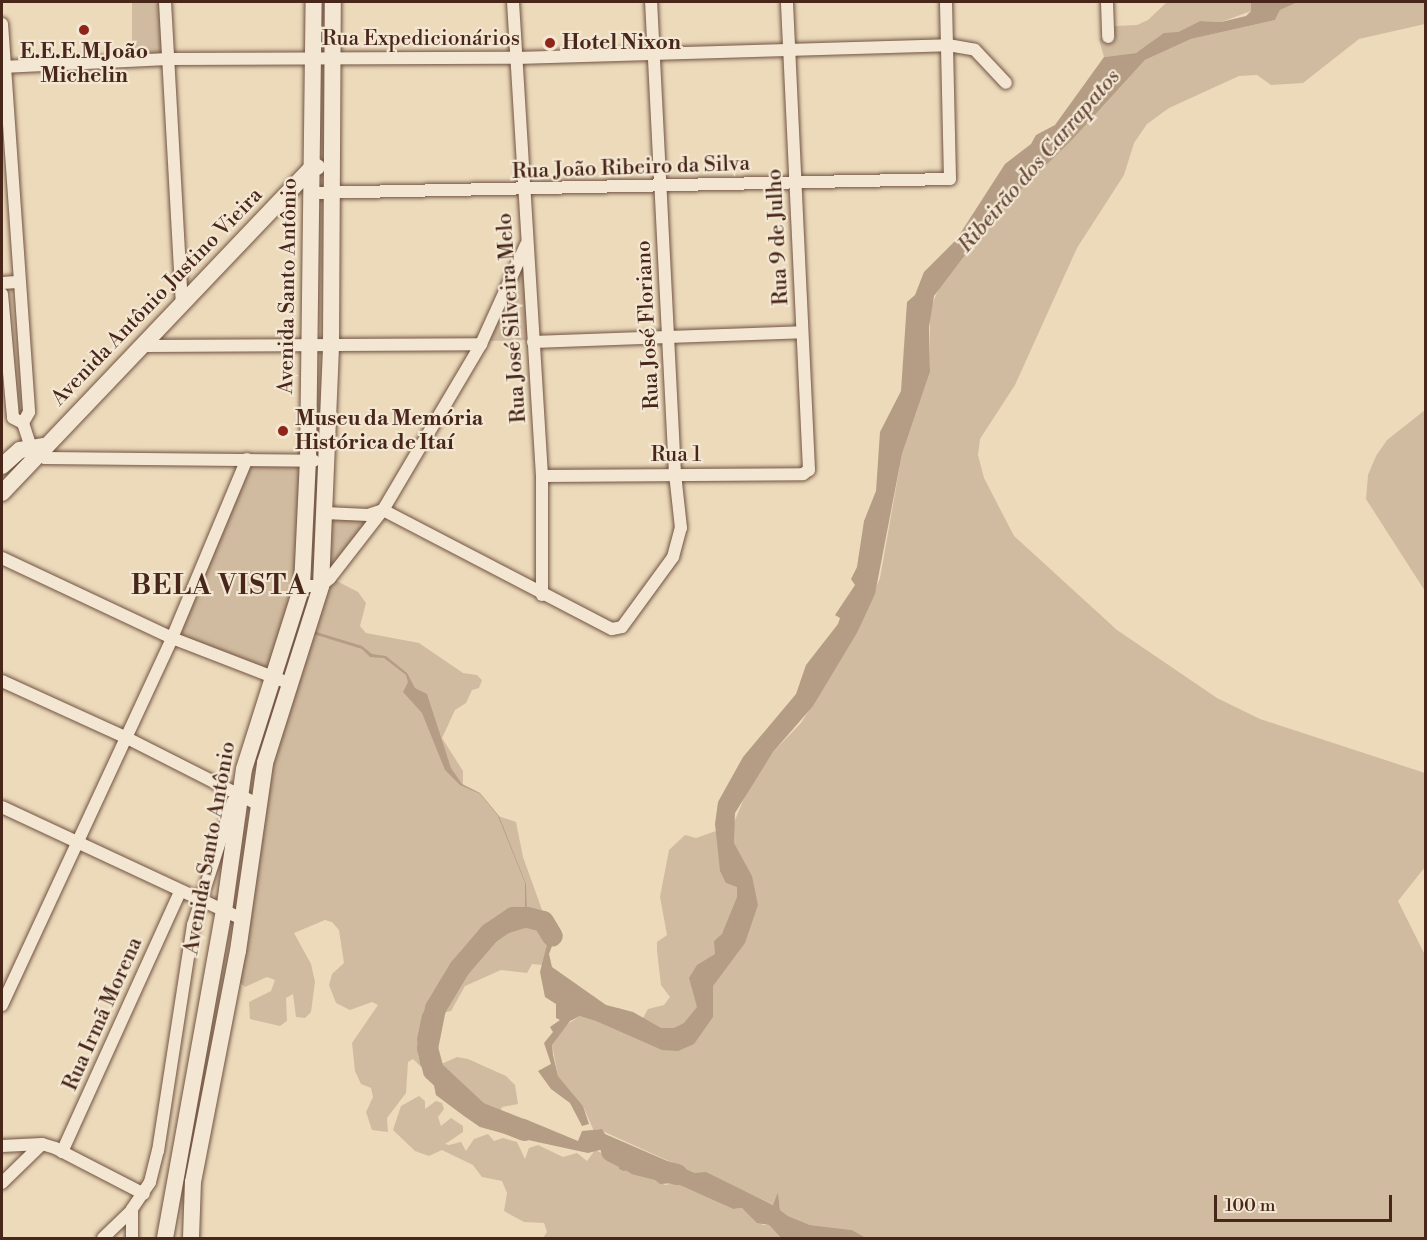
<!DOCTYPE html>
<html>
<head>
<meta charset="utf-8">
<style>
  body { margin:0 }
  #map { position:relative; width:1427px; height:1240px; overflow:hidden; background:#ecdabb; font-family:"Libre Bodoni",serif }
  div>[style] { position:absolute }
  .green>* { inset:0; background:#d0bba0; transform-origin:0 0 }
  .water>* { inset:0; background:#b49d84 }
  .river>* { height:21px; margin:-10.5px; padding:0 10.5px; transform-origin:10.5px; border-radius:10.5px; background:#b49d84 }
  .roads { filter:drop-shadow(0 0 2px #715342) drop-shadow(0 0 2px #715342) }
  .street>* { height:12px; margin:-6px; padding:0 6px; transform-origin:6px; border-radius:6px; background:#f3e7d3 }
  .secondary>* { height:16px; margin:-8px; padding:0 8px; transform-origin:8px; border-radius:8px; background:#f3e7d3 }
  .dots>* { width:16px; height:16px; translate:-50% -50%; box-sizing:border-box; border:3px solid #f3e7d3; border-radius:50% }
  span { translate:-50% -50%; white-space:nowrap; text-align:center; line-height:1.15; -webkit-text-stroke:4.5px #f3e7d3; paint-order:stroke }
  .street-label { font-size:21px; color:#48261a }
  .poi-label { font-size:21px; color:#48261a; font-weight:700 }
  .left { translate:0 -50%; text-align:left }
  .water-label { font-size:22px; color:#684a3a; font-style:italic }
  .district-label { font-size:27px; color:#48261a; font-weight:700; letter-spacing:1.5px }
  .frame { position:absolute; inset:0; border:3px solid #48261a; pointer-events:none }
  .scale { position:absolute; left:1214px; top:1195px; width:178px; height:27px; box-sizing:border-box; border:3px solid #48261a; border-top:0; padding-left:8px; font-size:18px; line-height:21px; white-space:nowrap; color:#48261a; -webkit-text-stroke:4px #f3e7d3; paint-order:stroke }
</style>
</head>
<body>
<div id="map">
  <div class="green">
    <i style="left:132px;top:2px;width:30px;height:57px"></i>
    <i style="clip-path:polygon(1167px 2px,1251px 2px,1251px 11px,1221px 22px,1200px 21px,1136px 53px,1104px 57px,1099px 39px,1115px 26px,1137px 25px,1148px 20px)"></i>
    <i style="clip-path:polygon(1298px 2px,1425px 2px,1425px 24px,1359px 39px,1303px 83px,1271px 85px,1257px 75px,1239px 76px,1169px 108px,1147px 124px,1134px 143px,1124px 175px,1077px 248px,1015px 385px,980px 439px,978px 455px,984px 478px,1014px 536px,1117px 630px,1217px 698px,1260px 719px,1425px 773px,1425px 867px,1398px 901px,1425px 955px,1425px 1238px,866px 1238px,852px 1230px,810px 1225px,788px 1216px,780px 1210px,778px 1192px,774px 1205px,706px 1173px,695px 1173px,598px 1129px,594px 1131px,583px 1106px,558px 1076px,552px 1045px,560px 1029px,580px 1016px,619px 1008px,643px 1018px,648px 1009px,664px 1005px,670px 997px,661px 985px,657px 951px,657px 942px,667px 935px,660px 897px,669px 850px,685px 835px,696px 838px,733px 825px,747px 791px,773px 752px,801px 723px,857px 633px,880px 578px,902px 454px,930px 372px,930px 310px,940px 285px,996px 214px,1072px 140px,1145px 60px,1191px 39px,1275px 20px,1280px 10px)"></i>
    <i style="clip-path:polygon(525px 255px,531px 340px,485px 341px)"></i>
    <i style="clip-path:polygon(1425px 410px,1425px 591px,1366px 499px,1368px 475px,1376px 456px,1387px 440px)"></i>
    <i style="clip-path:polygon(247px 459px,308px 461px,303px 577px,321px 578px,325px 513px,383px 510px,331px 578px,358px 592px,366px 603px,360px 626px,366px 633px,419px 643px,463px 673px,477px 675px,482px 680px,479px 688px,472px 690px,466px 703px,455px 710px,442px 738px,463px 771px,463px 786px,480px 794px,498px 816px,516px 822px,523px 857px,546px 921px,547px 943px,543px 965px,532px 964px,527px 973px,501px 970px,465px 986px,451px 1011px,434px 1015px,427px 1048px,428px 1061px,437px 1066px,457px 1057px,468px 1059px,506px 1076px,515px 1085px,518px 1104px,502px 1107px,497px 1122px,480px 1127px,436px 1095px,433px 1079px,413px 1059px,408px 1062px,406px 1093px,387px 1118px,388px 1132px,372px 1130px,366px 1112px,373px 1097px,371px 1088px,361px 1084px,355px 1071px,352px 1043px,378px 1005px,372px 1002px,350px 1010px,336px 1003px,329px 985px,332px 974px,344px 963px,339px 930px,332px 922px,325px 920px,294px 933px,311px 964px,315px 982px,311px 1012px,305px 1018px,296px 1017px,293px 994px,286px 998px,287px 1021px,280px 1026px,250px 1019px,249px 1002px,271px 991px,275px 980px,267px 977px,245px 987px,239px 982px,257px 804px,303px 652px,283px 647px,272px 678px,172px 638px)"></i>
    <i style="clip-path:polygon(419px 1096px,425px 1101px,425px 1109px,436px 1101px,442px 1103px,444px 1109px,438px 1117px,441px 1126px,451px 1118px,463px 1126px,463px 1132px,445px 1144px,449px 1145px,461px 1142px,466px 1151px,474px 1139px,488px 1134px,494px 1141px,503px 1138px,517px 1142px,525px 1159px,529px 1148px,538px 1145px,563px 1157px,577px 1153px,587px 1161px,595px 1150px,632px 1167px,644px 1161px,665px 1185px,675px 1183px,733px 1209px,742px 1208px,763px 1225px,769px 1225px,781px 1238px,543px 1238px,547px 1232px,544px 1223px,524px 1222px,504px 1211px,507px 1193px,502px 1181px,482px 1177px,473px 1165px,442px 1150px,429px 1156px,415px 1151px,393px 1130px,401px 1106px)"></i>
  </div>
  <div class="water">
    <i style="clip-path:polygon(1251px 2px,1298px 2px,1280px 10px,1275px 20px,1191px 39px,1145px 60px,1072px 140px,996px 214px,934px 296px,929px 327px,930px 372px,902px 454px,875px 594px,857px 633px,813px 706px,773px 752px,735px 813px,734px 843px,752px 876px,758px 905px,745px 943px,713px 986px,713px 1017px,694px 1044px,678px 1051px,662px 1050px,596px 1021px,580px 1016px,570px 1021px,552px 1045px,553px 1055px,558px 1076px,583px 1106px,589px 1124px,582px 1126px,570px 1103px,551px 1089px,538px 1071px,551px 1064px,544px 1043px,553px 1032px,550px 1027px,560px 1020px,556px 1018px,556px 1004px,545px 997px,540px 972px,547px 944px,544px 935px,532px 926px,499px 936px,459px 968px,435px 1008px,427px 1061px,459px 1081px,478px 1112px,504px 1125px,511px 1125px,518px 1118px,525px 1119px,578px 1141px,582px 1131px,602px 1129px,605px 1134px,695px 1173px,706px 1172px,773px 1205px,778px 1192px,780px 1210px,788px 1216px,810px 1225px,852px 1230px,866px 1238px,781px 1238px,769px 1225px,757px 1223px,742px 1208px,733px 1209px,675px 1183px,660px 1184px,648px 1174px,644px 1161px,624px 1171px,619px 1169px,619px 1161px,600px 1150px,588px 1153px,528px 1140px,480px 1127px,464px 1116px,436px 1095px,433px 1080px,420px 1064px,417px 1039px,422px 1015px,441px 979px,485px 926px,525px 916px,525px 883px,498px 816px,480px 794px,460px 785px,445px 770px,422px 713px,403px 692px,408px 682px,406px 675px,384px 658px,370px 657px,362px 649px,310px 633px,310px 630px,362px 646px,372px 654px,386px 656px,407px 673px,415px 688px,427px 694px,451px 768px,462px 784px,480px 793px,499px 816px,526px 884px,527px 916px,550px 922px,558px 930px,549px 954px,552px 967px,606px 1005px,633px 1012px,661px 1028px,674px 1028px,684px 1023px,697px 1007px,689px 978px,697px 965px,715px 954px,714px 941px,722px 934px,737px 897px,737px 887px,726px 883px,720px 871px,715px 824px,718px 802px,743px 757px,796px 694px,806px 665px,838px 624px,840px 618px,835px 615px,855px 585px,851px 579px,857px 567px,864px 521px,876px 491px,880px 432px,901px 391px,907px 302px,915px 295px,924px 272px,956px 240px,1005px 164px,1031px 144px,1036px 135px,1055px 125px,1104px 57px,1136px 53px,1164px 33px,1178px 32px,1200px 21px,1221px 22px,1246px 16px,1251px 11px)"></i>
  </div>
  <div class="river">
    <i style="left:524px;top:1130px;width:49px;rotate:-158.6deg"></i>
    <i style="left:478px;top:1112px;width:62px;rotate:-137deg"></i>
    <i style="left:433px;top:1070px;width:23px;rotate:-105deg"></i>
    <i style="left:427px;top:1048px;width:41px;rotate:-78.7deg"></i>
    <i style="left:435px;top:1008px;width:47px;rotate:-59deg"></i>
    <i style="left:459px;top:968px;width:46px;rotate:-49.4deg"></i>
    <i style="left:489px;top:933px;width:29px;rotate:-34deg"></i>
    <i style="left:513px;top:917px;width:14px"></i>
    <i style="left:527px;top:917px;width:16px;rotate:14deg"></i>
    <i style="left:543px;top:921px;width:17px;rotate:59deg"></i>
    <i style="left:611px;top:1151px;width:28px;rotate:27deg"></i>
    <i style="left:636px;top:1164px;width:42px;rotate:13.7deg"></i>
  </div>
  <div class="roads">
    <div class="street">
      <i style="left:165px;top:2px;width:304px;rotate:86.8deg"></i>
      <i style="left:513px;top:2px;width:475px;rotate:86.5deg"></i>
      <i style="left:542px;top:476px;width:119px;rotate:90deg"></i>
      <i style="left:1107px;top:2px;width:35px;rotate:88deg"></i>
      <i style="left:2px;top:24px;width:389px;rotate:86deg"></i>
      <i style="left:29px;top:412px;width:13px;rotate:119deg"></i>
      <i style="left:2px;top:67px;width:166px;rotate:-2.8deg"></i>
      <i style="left:168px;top:59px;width:348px;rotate:-0.2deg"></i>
      <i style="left:516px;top:58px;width:432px;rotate:-1.7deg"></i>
      <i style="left:948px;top:45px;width:27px;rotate:10deg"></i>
      <i style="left:975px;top:50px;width:45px;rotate:46.8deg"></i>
      <i style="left:312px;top:193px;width:638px;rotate:-1.26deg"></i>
      <i style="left:950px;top:179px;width:177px;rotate:-91.3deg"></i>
      <i style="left:2px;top:283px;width:15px;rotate:-4deg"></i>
      <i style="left:2px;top:294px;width:124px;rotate:84.9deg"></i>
      <i style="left:13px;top:418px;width:11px;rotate:27deg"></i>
      <i style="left:533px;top:342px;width:269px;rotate:-2.1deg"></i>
      <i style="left:144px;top:346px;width:337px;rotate:-0.3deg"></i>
      <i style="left:23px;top:423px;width:23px;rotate:72deg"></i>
      <i style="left:30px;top:445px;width:20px;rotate:41deg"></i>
      <i style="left:45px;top:458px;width:269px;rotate:0.6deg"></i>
      <i style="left:542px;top:476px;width:261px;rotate:-0.4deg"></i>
      <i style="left:803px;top:474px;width:7px;rotate:-34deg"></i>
      <i style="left:809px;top:470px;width:469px;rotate:-92.7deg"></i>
      <i style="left:325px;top:513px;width:43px;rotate:2.7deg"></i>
      <i style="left:368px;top:515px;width:16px;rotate:-18deg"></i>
      <i style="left:383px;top:510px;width:258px;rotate:27.5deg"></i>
      <i style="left:612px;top:629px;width:10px;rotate:-11deg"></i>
      <i style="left:622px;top:627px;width:87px;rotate:-53.9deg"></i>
      <i style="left:673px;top:557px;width:30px;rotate:-75deg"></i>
      <i style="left:681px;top:528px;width:54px;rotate:-96.3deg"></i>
      <i style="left:675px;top:474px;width:473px;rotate:-92.9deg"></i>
      <i style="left:2px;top:558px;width:188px;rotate:25.2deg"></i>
      <i style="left:172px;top:638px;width:128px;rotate:21.1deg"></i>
      <i style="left:302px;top:586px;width:19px"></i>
      <i style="left:321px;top:586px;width:12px;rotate:-42deg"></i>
      <i style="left:330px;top:578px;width:86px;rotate:-52.1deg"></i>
      <i style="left:383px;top:510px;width:193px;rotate:-59.4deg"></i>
      <i style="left:481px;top:344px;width:109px;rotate:-65.6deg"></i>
      <i style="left:2px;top:681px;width:135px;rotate:24.5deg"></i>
      <i style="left:125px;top:737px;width:148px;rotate:26.9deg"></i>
      <i style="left:2px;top:807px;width:265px;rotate:25deg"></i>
      <i style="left:2px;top:1005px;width:404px;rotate:-65.1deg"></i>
      <i style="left:172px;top:638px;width:194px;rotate:-67.3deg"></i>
      <i style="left:2px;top:1146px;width:40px;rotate:-2.9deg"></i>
      <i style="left:42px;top:1144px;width:14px;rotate:17deg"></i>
      <i style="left:55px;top:1148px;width:100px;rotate:27.3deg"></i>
      <i style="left:62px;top:1152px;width:286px;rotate:-65.6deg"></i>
      <i style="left:2px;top:1183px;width:56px;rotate:-44.3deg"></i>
      <i style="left:103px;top:1238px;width:40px;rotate:-44deg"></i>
      <i style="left:132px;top:1238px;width:29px;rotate:-90deg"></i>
      <i style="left:132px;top:1209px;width:32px;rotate:-56deg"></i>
      <i style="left:150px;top:1182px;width:32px;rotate:-76deg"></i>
      <i style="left:158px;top:1151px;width:229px;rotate:-81.2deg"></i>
      <i style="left:193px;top:925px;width:130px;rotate:-72.1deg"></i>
    </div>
    <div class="secondary">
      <i style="left:2px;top:466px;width:24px;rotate:-42deg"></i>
      <i style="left:20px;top:450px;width:23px;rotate:-10deg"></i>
      <i style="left:2px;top:493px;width:450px;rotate:-46.4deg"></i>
      <i style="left:312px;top:167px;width:5px"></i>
      <i style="left:165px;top:1238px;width:332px;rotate:-79.8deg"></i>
      <i style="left:224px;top:911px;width:143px;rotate:-82deg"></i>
      <i style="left:244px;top:769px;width:192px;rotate:-72.4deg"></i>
      <i style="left:302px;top:586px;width:125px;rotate:-87.3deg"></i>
      <i style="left:308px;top:461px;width:459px;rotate:-89.3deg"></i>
      <i style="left:191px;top:1238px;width:56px;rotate:-88deg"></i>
      <i style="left:193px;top:1182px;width:235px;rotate:-79deg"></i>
      <i style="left:238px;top:951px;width:190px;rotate:-81.8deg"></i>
      <i style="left:265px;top:763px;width:186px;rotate:-72.4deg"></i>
      <i style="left:321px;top:586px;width:241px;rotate:-87.6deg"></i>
      <i style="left:331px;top:345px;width:343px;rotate:-89.7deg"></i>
    </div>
  </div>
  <div class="dots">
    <i style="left:84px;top:30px;background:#8f2418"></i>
    <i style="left:550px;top:43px;background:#8f2418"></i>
    <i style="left:283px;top:431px;background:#8f2418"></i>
  </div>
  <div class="street-label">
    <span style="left:421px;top:39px">Rua Expedicionários</span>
    <span style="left:631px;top:168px;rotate:-2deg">Rua João Ribeiro da Silva</span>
    <span style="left:778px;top:237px;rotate:-93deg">Rua 9 de Julho</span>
    <span style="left:288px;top:286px;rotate:-89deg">Avenida Santo Antônio</span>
    <span style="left:157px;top:297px;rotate:-46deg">Avenida Antônio Justino Vieira</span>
    <span style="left:512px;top:318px;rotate:-94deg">Rua José Silveira Melo</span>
    <span style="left:648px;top:325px;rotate:-93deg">Rua José Floriano</span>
    <span style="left:676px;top:455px">Rua 1</span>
    <span style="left:210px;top:848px;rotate:-80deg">Avenida Santo Antônio</span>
    <span style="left:103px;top:1014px;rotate:-66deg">Rua Irmã Morena</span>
  </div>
  <div class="poi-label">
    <span class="left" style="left:562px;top:43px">Hotel Nixon</span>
    <span style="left:84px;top:64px">E.E.E.M João<br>Michelin</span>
    <span class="left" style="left:295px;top:431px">Museu da Memória<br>Histórica de Itaí</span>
  </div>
  <div class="water-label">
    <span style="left:1039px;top:161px;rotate:-49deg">Ribeirão dos Carrapatos</span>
  </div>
  <div class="district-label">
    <span style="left:219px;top:587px">BELA VISTA</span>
  </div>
  <div class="frame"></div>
  <div class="scale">100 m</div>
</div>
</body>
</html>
